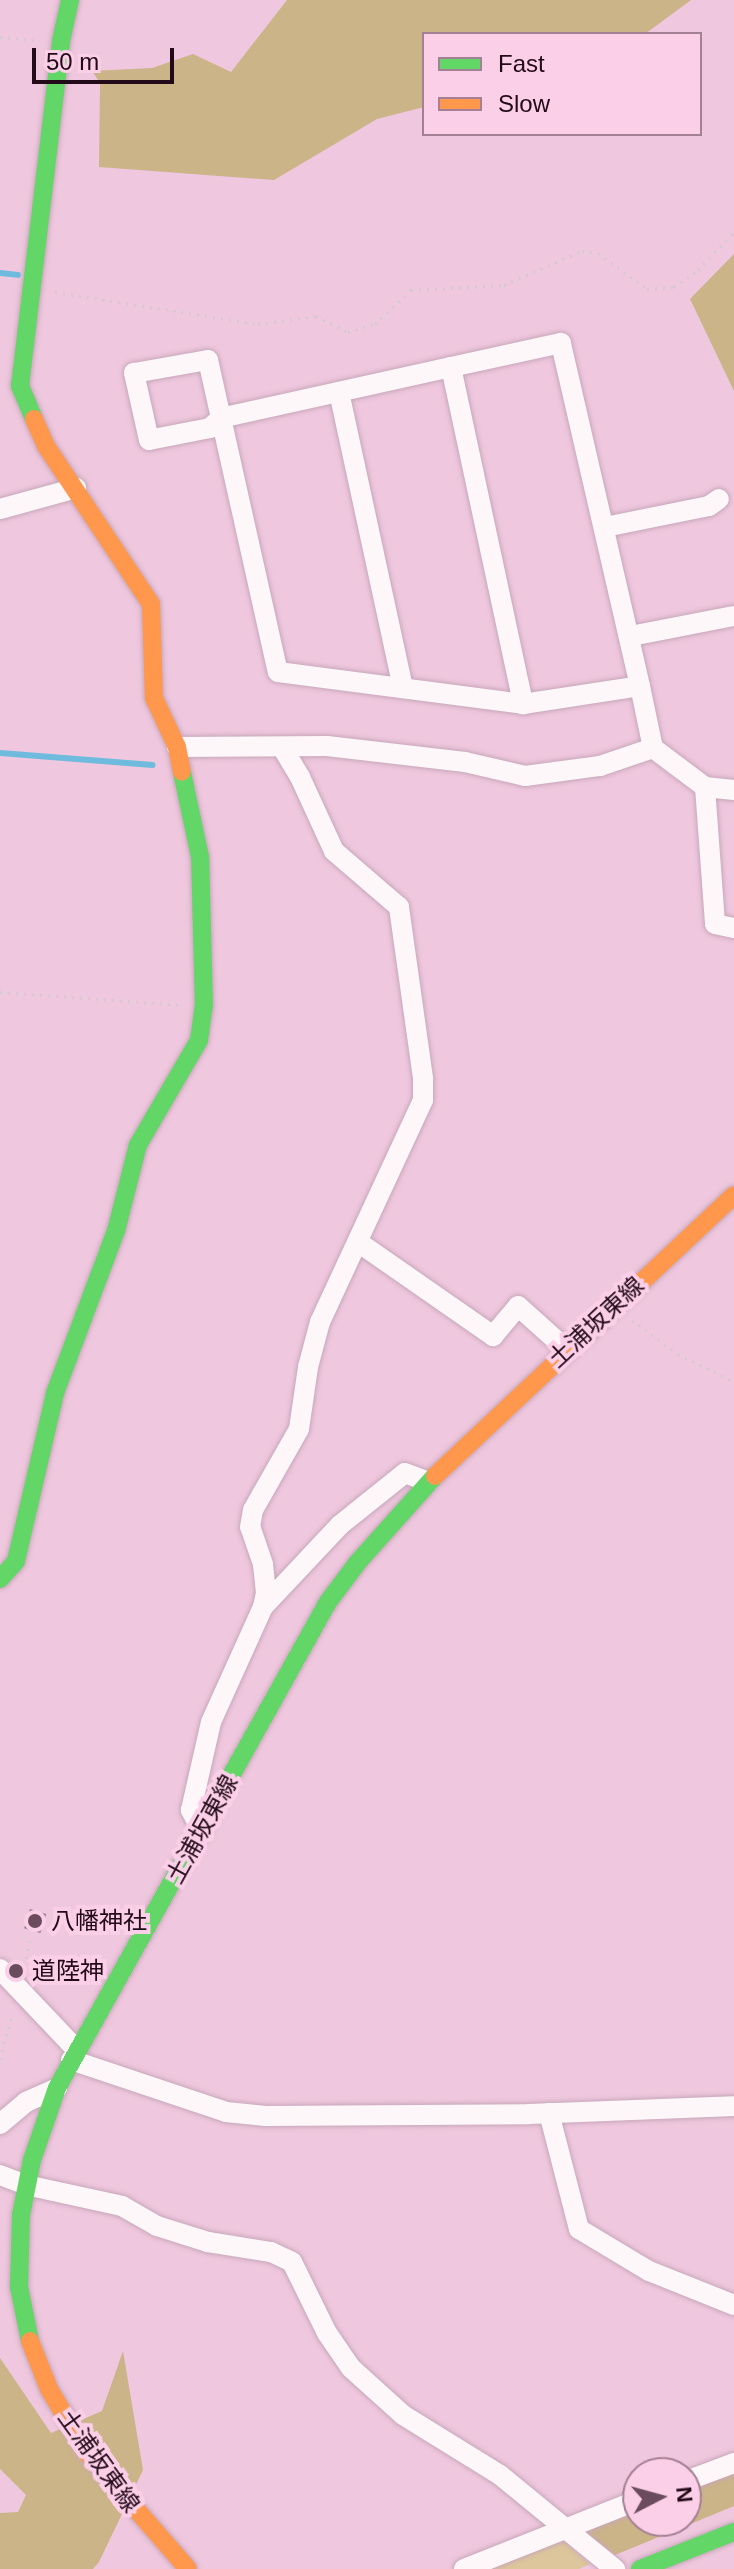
<!DOCTYPE html>
<html>
<head>
<meta charset="utf-8">
<style>
  body { margin:0 }
  #map { position:relative; width:734px; height:2569px; overflow:hidden; background:#efc7de; font-family:Helvetica,"Noto Sans JP",sans-serif }
  div>[style] { position:absolute }
  .green>* { inset:0; background:#ddc69b }
  .forest>* { inset:0; background:#cbb488 }
  .stream>* { height:6px; margin:-3px; padding:0 3px; transform-origin:3px; border-radius:3px; background:#6ebbde }
  .building>* { inset:0; background:#9f7e99; transform-origin:0 0 }
  .path>* { height:3px; margin-top:-1.5px; transform-origin:0; background:repeating-linear-gradient(90deg,#d5cad0 0 2px,transparent 0 8px) }
  .roads { filter:drop-shadow(0 0 2px #c7a8ba) drop-shadow(0 0 2px #c7a8ba) }
  .street>* { height:20px; margin:-10px; padding:0 10px; transform-origin:10px; border-radius:10px; background:#fdf7fa }
  .fast>* { height:18px; margin:-9px; padding:0 9px; transform-origin:9px; border-radius:9px; background:#63d668 }
  .slow>* { height:18px; margin:-9px; padding:0 9px; transform-origin:9px; border-radius:9px; background:#ff974d }
  .dots>* { width:22px; height:22px; translate:-50% -50%; box-sizing:border-box; border:4px solid #fbcfe7; border-radius:50% }
  span { translate:-50% -50%; white-space:nowrap; text-align:center; line-height:1.15; -webkit-text-stroke:8px #fbcfe7; paint-order:stroke }
  .street-label { font-size:24px; color:#220a19 }
  .poi-label { font-size:24px; color:#220a19 }
  .left { translate:0 -50%; text-align:left }
  .legend { position:absolute; left:422px; top:32px; width:280px; height:104px; box-sizing:border-box; background:#fbcfe7; border:2px solid #a48095; margin:0; padding:10px 14px; list-style:none; font-size:24px; color:#220a19 }
  .legend li { display:flex; align-items:center; gap:16px; height:40px }
  .legend b { width:40px; border:2px solid #a48095 }
  .north { position:absolute; left:622px; top:2457px; width:80px; height:80px; box-sizing:border-box; background:#fbcfe7; border:2px solid #a48095; border-radius:50%; rotate:84deg; font-size:22px; font-weight:700; line-height:32px; text-align:center; color:#220a19 }
  .north::after { content:''; display:block; margin:auto; width:28px; height:36px; background:#6a4c5e; clip-path:polygon(50% 0,100% 100%,50% 72%,0 100%) }
  .scale { position:absolute; left:32px; top:48px; width:142px; height:36px; box-sizing:border-box; border:4px solid #220a19; border-top:0; padding-left:10px; font-size:24px; line-height:28px; white-space:nowrap; color:#220a19; -webkit-text-stroke:6px #fbcfe7; paint-order:stroke }
</style>
</head>
<body>
<div id="map">
  <div class="green">
    <i style="clip-path:polygon(558px 2536px,590px 2564px,579px 2569px,480px 2569px)"></i>
  </div>
  <div class="forest">
    <i style="clip-path:polygon(287px 0,691px 0,645px 34px,424px 34px,424px 107px,377px 119px,274px 180px,99px 167px,100px 83px,92px 71px,152px 68px,193px 54px,231px 72px)"></i>
    <i style="clip-path:polygon(734px 254px,734px 391px,690px 299px)"></i>
    <i style="clip-path:polygon(123px 2351px,143px 2470px,99px 2562px,93px 2569px,0 2569px,0 2513px,18px 2512px,26px 2495px,0 2469px,0 2358px,51px 2433px,102px 2411px)"></i>
    <i style="clip-path:polygon(734px 2472px,734px 2506px,615px 2555px,585px 2532px,585px 2529px,638px 2507px,638px 2521px,686px 2521px,686px 2489px)"></i>
  </div>
  <div class="stream">
    <i style="left:0;top:273px;width:18px;rotate:6deg"></i>
    <i style="left:0;top:753px;width:153px;rotate:4.5deg"></i>
  </div>
  <div class="building">
    <i style="left:30px;top:1909px;width:17px;height:20px;rotate:17deg"></i>
  </div>
  <div class="path">
    <i style="left:0;top:37px;width:36px;rotate:5deg"></i>
    <i style="left:55px;top:292px;width:206px;rotate:9deg"></i>
    <i style="left:258px;top:324px;width:59px;rotate:-7.9deg"></i>
    <i style="left:316px;top:316px;width:36px;rotate:27deg"></i>
    <i style="left:348px;top:332px;width:28px;rotate:-17deg"></i>
    <i style="left:375px;top:324px;width:50px;rotate:-43.4deg"></i>
    <i style="left:411px;top:290px;width:93px;rotate:-3.1deg"></i>
    <i style="left:504px;top:285px;width:85px;rotate:-23.6deg"></i>
    <i style="left:582px;top:251px;width:16px;rotate:7deg"></i>
    <i style="left:598px;top:253px;width:61px;rotate:36.3deg"></i>
    <i style="left:647px;top:289px;width:27px;rotate:-4deg"></i>
    <i style="left:674px;top:287px;width:29px;rotate:-35deg"></i>
    <i style="left:698px;top:270px;width:52px;rotate:-46.5deg"></i>
    <i style="left:0;top:992px;width:180px;rotate:4.1deg"></i>
    <i style="left:632px;top:1320px;width:57px;rotate:36.5deg"></i>
    <i style="left:678px;top:1354px;width:63px;rotate:26.6deg"></i>
    <i style="left:24px;top:1966px;width:28px;rotate:-75deg"></i>
    <i style="left:0;top:2059px;width:49px;rotate:-74.5deg"></i>
  </div>
  <div class="roads">
    <div class="street">
      <i style="left:451px;top:367px;width:236px;rotate:167.5deg"></i>
      <i style="left:221px;top:418px;width:15px;rotate:138deg"></i>
      <i style="left:210px;top:428px;width:62px;rotate:168.9deg"></i>
      <i style="left:149px;top:440px;width:69px;rotate:-102.6deg"></i>
      <i style="left:134px;top:373px;width:75px;rotate:-10deg"></i>
      <i style="left:208px;top:360px;width:59px;rotate:77.4deg"></i>
      <i style="left:221px;top:418px;width:260px;rotate:77.4deg"></i>
      <i style="left:278px;top:672px;width:247px;rotate:7.4deg"></i>
      <i style="left:523px;top:704px;width:118px;rotate:-8.7deg"></i>
      <i style="left:640px;top:686px;width:352px;rotate:-103deg"></i>
      <i style="left:561px;top:343px;width:113px;rotate:167.7deg"></i>
      <i style="left:451px;top:367px;width:345px;rotate:77.9deg"></i>
      <i style="left:339px;top:392px;width:302px;rotate:77.8deg"></i>
      <i style="left:0;top:509px;width:79px;rotate:-15.4deg"></i>
      <i style="left:605px;top:527px;width:106px;rotate:-11.4deg"></i>
      <i style="left:709px;top:506px;width:12px;rotate:-35deg"></i>
      <i style="left:631px;top:636px;width:105px;rotate:-11deg"></i>
      <i style="left:640px;top:686px;width:63px;rotate:78.2deg"></i>
      <i style="left:653px;top:748px;width:65px;rotate:36.9deg"></i>
      <i style="left:705px;top:787px;width:29px;rotate:6deg"></i>
      <i style="left:177px;top:747px;width:150px;rotate:-0.4deg"></i>
      <i style="left:327px;top:746px;width:139px;rotate:6.6deg"></i>
      <i style="left:465px;top:762px;width:62px;rotate:13.1deg"></i>
      <i style="left:525px;top:776px;width:76px;rotate:-7.6deg"></i>
      <i style="left:600px;top:766px;width:56px;rotate:-18.8deg"></i>
      <i style="left:705px;top:787px;width:137px;rotate:85.8deg"></i>
      <i style="left:715px;top:924px;width:19px;rotate:12deg"></i>
      <i style="left:358px;top:1242px;width:165px;rotate:34.8deg"></i>
      <i style="left:493px;top:1336px;width:39px;rotate:-50deg"></i>
      <i style="left:518px;top:1306px;width:64px;rotate:41.9deg"></i>
      <i style="left:263px;top:1607px;width:112px;rotate:-46.8deg"></i>
      <i style="left:340px;top:1525px;width:83px;rotate:-38.7deg"></i>
      <i style="left:405px;top:1473px;width:25px;rotate:21deg"></i>
      <i style="left:202px;top:1831px;width:24px;rotate:-118deg"></i>
      <i style="left:191px;top:1810px;width:90px;rotate:-77.2deg"></i>
      <i style="left:211px;top:1722px;width:126px;rotate:-65.7deg"></i>
      <i style="left:263px;top:1607px;width:14px;rotate:-78deg"></i>
      <i style="left:266px;top:1593px;width:29px;rotate:-96deg"></i>
      <i style="left:263px;top:1564px;width:39px;rotate:-109deg"></i>
      <i style="left:250px;top:1527px;width:17px;rotate:-80deg"></i>
      <i style="left:253px;top:1510px;width:93px;rotate:-60.4deg"></i>
      <i style="left:299px;top:1429px;width:63px;rotate:-81.7deg"></i>
      <i style="left:308px;top:1367px;width:47px;rotate:-75.1deg"></i>
      <i style="left:320px;top:1322px;width:245px;rotate:-65.1deg"></i>
      <i style="left:423px;top:1100px;width:22px;rotate:-90deg"></i>
      <i style="left:423px;top:1078px;width:173px;rotate:-98deg"></i>
      <i style="left:399px;top:907px;width:86px;rotate:-139.3deg"></i>
      <i style="left:334px;top:851px;width:81px;rotate:-114.7deg"></i>
      <i style="left:300px;top:777px;width:35px;rotate:-121deg"></i>
      <i style="left:0;top:1969px;width:112px;rotate:46.5deg"></i>
      <i style="left:71px;top:2060px;width:163px;rotate:18.5deg"></i>
      <i style="left:226px;top:2112px;width:40px;rotate:5.7deg"></i>
      <i style="left:266px;top:2116px;width:263px;rotate:-0.4deg"></i>
      <i style="left:529px;top:2114px;width:205px;rotate:-2.2deg"></i>
      <i style="left:549px;top:2113px;width:120px;rotate:75.5deg"></i>
      <i style="left:579px;top:2229px;width:82px;rotate:31deg"></i>
      <i style="left:649px;top:2271px;width:92px;rotate:21.8deg"></i>
      <i style="left:0;top:2124px;width:34px;rotate:-40deg"></i>
      <i style="left:26px;top:2102px;width:34px;rotate:-24deg"></i>
      <i style="left:0;top:2175px;width:28px;rotate:21deg"></i>
      <i style="left:26px;top:2185px;width:98px;rotate:12.3deg"></i>
      <i style="left:122px;top:2206px;width:40px;rotate:29.7deg"></i>
      <i style="left:157px;top:2226px;width:53px;rotate:17.4deg"></i>
      <i style="left:208px;top:2242px;width:64px;rotate:9deg"></i>
      <i style="left:271px;top:2252px;width:23px;rotate:25deg"></i>
      <i style="left:292px;top:2262px;width:79px;rotate:63.8deg"></i>
      <i style="left:327px;top:2333px;width:42px;rotate:55.6deg"></i>
      <i style="left:351px;top:2368px;width:70px;rotate:42.1deg"></i>
      <i style="left:403px;top:2415px;width:114px;rotate:31.7deg"></i>
      <i style="left:500px;top:2475px;width:149px;rotate:39.3deg"></i>
      <i style="left:686px;top:2481px;width:51px;rotate:-20.6deg"></i>
      <i style="left:464px;top:2569px;width:187px;rotate:-21.6deg"></i>
    </div>
    <div class="fast">
      <i style="left:34px;top:419px;width:36px;rotate:-113deg"></i>
      <i style="left:20px;top:386px;width:347px;rotate:-83.2deg"></i>
      <i style="left:61px;top:41px;width:42px;rotate:-77.6deg"></i>
      <i style="left:0;top:1579px;width:24px;rotate:-48deg"></i>
      <i style="left:16px;top:1561px;width:172px;rotate:-76.9deg"></i>
      <i style="left:55px;top:1393px;width:173px;rotate:-69.4deg"></i>
      <i style="left:116px;top:1231px;width:89px;rotate:-75.7deg"></i>
      <i style="left:138px;top:1145px;width:121px;rotate:-59.8deg"></i>
      <i style="left:199px;top:1040px;width:34px;rotate:-82deg"></i>
      <i style="left:204px;top:1006px;width:149px;rotate:-91.5deg"></i>
      <i style="left:200px;top:857px;width:87px;rotate:-102deg"></i>
      <i style="left:30px;top:2341px;width:55px;rotate:-101.5deg"></i>
      <i style="left:19px;top:2287px;width:72px;rotate:-88.4deg"></i>
      <i style="left:21px;top:2215px;width:56px;rotate:-78.7deg"></i>
      <i style="left:32px;top:2160px;width:76px;rotate:-70.9deg"></i>
      <i style="left:57px;top:2088px;width:556px;rotate:-60.86deg"></i>
      <i style="left:328px;top:1602px;width:50px;rotate:-53.1deg"></i>
      <i style="left:358px;top:1562px;width:115px;rotate:-48.2deg"></i>
      <i style="left:640px;top:2569px;width:101px;rotate:-21.5deg"></i>
    </div>
    <div class="slow">
      <i style="left:34px;top:419px;width:30px;rotate:66deg"></i>
      <i style="left:46px;top:446px;width:190px;rotate:56.4deg"></i>
      <i style="left:151px;top:604px;width:94px;rotate:88.2deg"></i>
      <i style="left:154px;top:698px;width:54px;rotate:64.9deg"></i>
      <i style="left:177px;top:747px;width:25px;rotate:79deg"></i>
      <i style="left:435px;top:1476px;width:410px;rotate:-43.2deg"></i>
      <i style="left:30px;top:2341px;width:52px;rotate:68.4deg"></i>
      <i style="left:49px;top:2389px;width:76px;rotate:59deg"></i>
      <i style="left:88px;top:2454px;width:152px;rotate:49deg"></i>
    </div>
  </div>
  <div class="dots">
    <i style="left:35px;top:1921px;background:#6a4c5e"></i>
    <i style="left:16px;top:1971px;background:#6a4c5e"></i>
  </div>
  <div class="street-label">
    <span style="left:596px;top:1322px;rotate:-43deg">土浦坂東線</span>
    <span style="left:202px;top:1829px;rotate:-61deg">土浦坂東線</span>
    <span style="left:99px;top:2461px;rotate:54deg">土浦坂東線</span>
  </div>
  <div class="poi-label">
    <span class="left" style="left:51px;top:1921px">八幡神社</span>
    <span class="left" style="left:32px;top:1971px">道陸神</span>
  </div>
  <ul class="legend">
  <li><b style="height:10px;background:#63d668"></b>Fast</li>
  <li><b style="height:10px;background:#ff974d"></b>Slow</li>
  </ul>
  <div class="north">N</div>
  <div class="scale">50 m</div>
</div>
</body>
</html>
